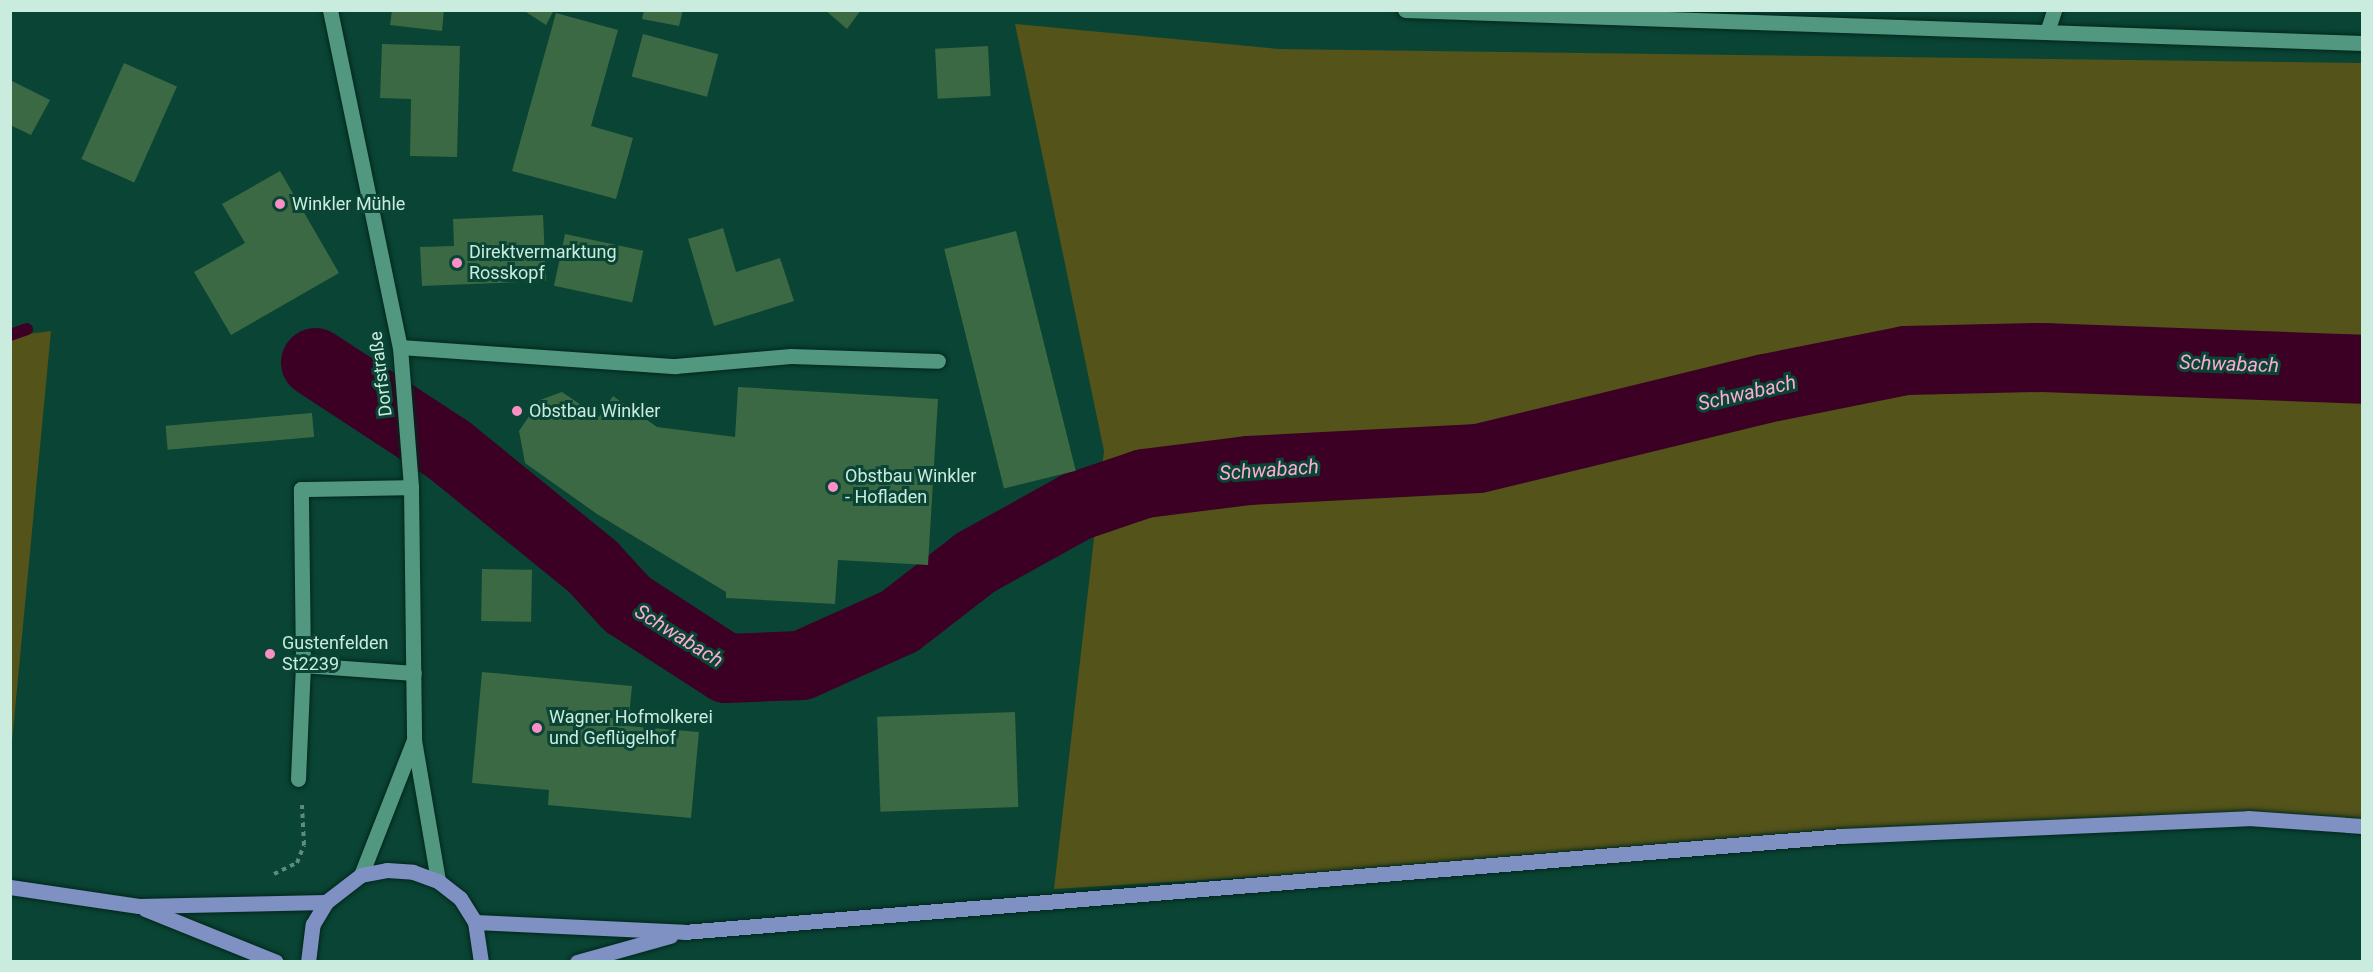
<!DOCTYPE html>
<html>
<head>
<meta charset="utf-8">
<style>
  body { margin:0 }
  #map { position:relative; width:2373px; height:972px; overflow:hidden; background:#0a4434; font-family:Roboto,sans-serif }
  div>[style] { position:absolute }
  .green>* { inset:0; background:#53531a }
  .stream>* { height:12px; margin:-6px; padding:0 6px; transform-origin:6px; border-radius:6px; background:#3b0024 }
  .river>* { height:69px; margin:-34.5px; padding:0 34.5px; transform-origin:34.5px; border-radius:34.5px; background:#3b0024 }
  .building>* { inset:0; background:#3a6944; transform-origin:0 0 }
  .path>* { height:4px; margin-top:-2px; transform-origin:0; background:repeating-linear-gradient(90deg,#5d8c7d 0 4.5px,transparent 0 9px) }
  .roads { filter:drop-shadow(0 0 2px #01281d) drop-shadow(0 0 2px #01281d) }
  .minor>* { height:15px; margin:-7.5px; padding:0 7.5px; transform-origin:7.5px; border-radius:7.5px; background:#52977f }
  .major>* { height:15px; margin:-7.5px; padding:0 7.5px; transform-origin:7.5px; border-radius:7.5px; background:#7e91c2 }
  .dots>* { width:16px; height:16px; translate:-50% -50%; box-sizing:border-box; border:3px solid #0a4434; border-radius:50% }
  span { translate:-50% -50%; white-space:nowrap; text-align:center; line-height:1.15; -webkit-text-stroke:6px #0a4434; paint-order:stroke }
  .poi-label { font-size:18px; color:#caecdf }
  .left { translate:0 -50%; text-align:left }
  .street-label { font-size:18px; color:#caecdf }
  .water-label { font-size:20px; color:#fcacd3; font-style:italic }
  .frame { position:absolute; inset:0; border:12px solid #caecdf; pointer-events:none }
</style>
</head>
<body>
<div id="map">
  <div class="green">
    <i style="clip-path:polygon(1015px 24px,1279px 49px,2362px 63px,2362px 824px,2294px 814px,1054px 889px,1104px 451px)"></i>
    <i style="clip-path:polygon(51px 331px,11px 752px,11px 336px)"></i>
  </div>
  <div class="stream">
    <i style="left:10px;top:335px;width:18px;rotate:-19deg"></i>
  </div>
  <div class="river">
    <i style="left:315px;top:362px;width:159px;rotate:33.2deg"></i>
    <i style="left:448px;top:449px;width:186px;rotate:39.1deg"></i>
    <i style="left:592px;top:566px;width:52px;rotate:47.4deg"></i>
    <i style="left:627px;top:604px;width:118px;rotate:32.9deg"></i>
    <i style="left:726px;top:668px;width:75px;rotate:-2.3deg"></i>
    <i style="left:801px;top:665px;width:107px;rotate:-24.2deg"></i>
    <i style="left:899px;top:621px;width:96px;rotate:-37.8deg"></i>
    <i style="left:975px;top:562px;width:115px;rotate:-29deg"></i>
    <i style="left:1076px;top:506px;width:72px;rotate:-18.7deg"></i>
    <i style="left:1144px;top:483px;width:105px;rotate:-7.1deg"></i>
    <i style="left:1248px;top:470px;width:230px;rotate:-3deg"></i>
    <i style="left:1478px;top:458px;width:295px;rotate:-13.7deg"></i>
    <i style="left:1765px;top:388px;width:143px;rotate:-11.3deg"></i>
    <i style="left:1905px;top:360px;width:137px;rotate:-1.3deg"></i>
    <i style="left:2042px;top:357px;width:320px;rotate:2.1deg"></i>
  </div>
  <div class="building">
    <i style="clip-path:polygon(392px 10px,444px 10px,442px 31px,390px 25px)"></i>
    <i style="clip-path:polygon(523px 10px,554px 10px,546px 25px)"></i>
    <i style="clip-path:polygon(644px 10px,683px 10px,679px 26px,642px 19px)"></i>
    <i style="clip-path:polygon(825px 10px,861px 10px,847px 29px)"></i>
    <i style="clip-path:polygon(556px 13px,618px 30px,591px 126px,633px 138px,616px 199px,512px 171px)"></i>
    <i style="left:643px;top:34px;width:78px;height:44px;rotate:15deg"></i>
    <i style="clip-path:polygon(382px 44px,460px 46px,457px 157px,410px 156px,411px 99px,380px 98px)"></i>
    <i style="left:988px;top:46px;width:50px;height:53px;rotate:87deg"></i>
    <i style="left:124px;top:63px;width:58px;height:105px;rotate:24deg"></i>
    <i style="clip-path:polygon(10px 80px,50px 100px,31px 135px,10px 125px)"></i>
    <i style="clip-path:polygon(280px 171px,339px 273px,231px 335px,194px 272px,245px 243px,222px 204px)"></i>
    <i style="clip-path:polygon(543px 215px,546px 281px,422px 286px,420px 247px,454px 246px,453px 219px)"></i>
    <i style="clip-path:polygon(723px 228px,736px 272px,780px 258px,794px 301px,714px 326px,688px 239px)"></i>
    <i style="left:1016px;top:231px;width:247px;height:74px;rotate:76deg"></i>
    <i style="left:565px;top:234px;width:80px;height:53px;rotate:12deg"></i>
    <i style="clip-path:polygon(738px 387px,938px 399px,928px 565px,838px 560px,835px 604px,726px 598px,726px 592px,597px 514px,525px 463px,519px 431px,540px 400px,562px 392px,599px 417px,613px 396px,657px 427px,735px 437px)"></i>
    <i style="left:312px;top:413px;width:24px;height:147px;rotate:85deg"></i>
    <i style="left:482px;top:569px;width:50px;height:52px;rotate:1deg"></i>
    <i style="clip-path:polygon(482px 672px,632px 686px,628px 726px,699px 732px,691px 818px,548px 805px,549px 790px,472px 783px)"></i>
    <i style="left:1015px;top:712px;width:95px;height:138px;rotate:88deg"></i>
  </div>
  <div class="path">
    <i style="left:274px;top:874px;width:25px;rotate:-26deg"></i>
    <i style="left:297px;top:863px;width:19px;rotate:-69deg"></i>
    <i style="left:304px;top:845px;width:40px;rotate:-92.9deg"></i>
  </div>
  <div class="roads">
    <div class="minor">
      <i style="left:330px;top:10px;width:344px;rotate:78.3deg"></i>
      <i style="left:400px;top:347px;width:140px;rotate:85.5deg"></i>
      <i style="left:411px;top:487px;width:253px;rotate:89.3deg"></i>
      <i style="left:414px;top:740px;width:143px;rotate:80.3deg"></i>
      <i style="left:1405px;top:10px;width:958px;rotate:1.97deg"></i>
      <i style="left:2048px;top:29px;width:20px;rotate:-72deg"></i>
      <i style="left:400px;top:347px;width:276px;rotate:4deg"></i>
      <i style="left:675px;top:366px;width:116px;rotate:-4.9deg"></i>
      <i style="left:791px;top:356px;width:147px;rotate:1.9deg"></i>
      <i style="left:303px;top:665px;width:111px;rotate:4.1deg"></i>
      <i style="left:298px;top:779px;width:114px;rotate:-87.5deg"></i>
      <i style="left:303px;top:665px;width:176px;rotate:-90.7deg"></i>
      <i style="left:301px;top:489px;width:110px;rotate:-1deg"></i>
      <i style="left:361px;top:875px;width:145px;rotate:-68.6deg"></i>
    </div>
    <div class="major">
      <i style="left:10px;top:887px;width:130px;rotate:8.4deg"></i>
      <i style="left:139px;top:906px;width:187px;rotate:-1.2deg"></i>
      <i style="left:145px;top:909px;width:141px;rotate:22deg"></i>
      <i style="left:475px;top:922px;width:209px;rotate:2.7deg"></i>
      <i style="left:684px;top:932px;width:1162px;rotate:-4.74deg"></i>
      <i style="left:1842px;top:836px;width:406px;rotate:-2.5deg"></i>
      <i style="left:2248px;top:818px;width:114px;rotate:4deg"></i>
      <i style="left:308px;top:962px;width:38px;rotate:-83deg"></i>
      <i style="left:313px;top:924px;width:26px;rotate:-59deg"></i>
      <i style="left:326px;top:902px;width:44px;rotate:-37.6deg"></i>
      <i style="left:361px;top:875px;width:26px;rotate:-11deg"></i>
      <i style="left:387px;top:870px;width:26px;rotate:4deg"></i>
      <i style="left:413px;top:872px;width:27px;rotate:20deg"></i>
      <i style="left:438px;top:881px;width:28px;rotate:38deg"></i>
      <i style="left:460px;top:898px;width:28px;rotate:58deg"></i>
      <i style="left:475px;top:922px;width:40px;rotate:81.5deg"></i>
      <i style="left:577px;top:962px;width:97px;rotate:-15.6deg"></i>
    </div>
  </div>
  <div class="dots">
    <i style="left:280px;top:204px;background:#fb8fc5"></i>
    <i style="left:457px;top:263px;background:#fb8fc5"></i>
    <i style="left:517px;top:411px;background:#fb8fc5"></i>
    <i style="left:833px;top:487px;background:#fb8fc5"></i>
    <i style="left:270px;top:654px;background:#fb8fc5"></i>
    <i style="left:537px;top:728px;background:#fb8fc5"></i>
  </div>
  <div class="poi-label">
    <span class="left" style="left:292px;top:204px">Winkler Mühle</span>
    <span class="left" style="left:469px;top:263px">Direktvermarktung<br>Rosskopf</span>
    <span class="left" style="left:529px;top:411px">Obstbau Winkler</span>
    <span class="left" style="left:845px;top:487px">Obstbau Winkler<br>- Hofladen</span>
    <span class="left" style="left:282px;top:654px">Gustenfelden<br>St2239</span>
    <span class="left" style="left:549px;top:728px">Wagner Hofmolkerei<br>und Geflügelhof</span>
  </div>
  <div class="street-label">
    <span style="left:381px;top:374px;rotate:-97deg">Dorfstraße</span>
  </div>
  <div class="water-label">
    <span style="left:2229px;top:364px;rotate:2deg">Schwabach</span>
    <span style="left:1747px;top:393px;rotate:-13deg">Schwabach</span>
    <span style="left:1269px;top:470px;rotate:-4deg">Schwabach</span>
    <span style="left:679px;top:636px;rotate:32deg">Schwabach</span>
  </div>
  <div class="frame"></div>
</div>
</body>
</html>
